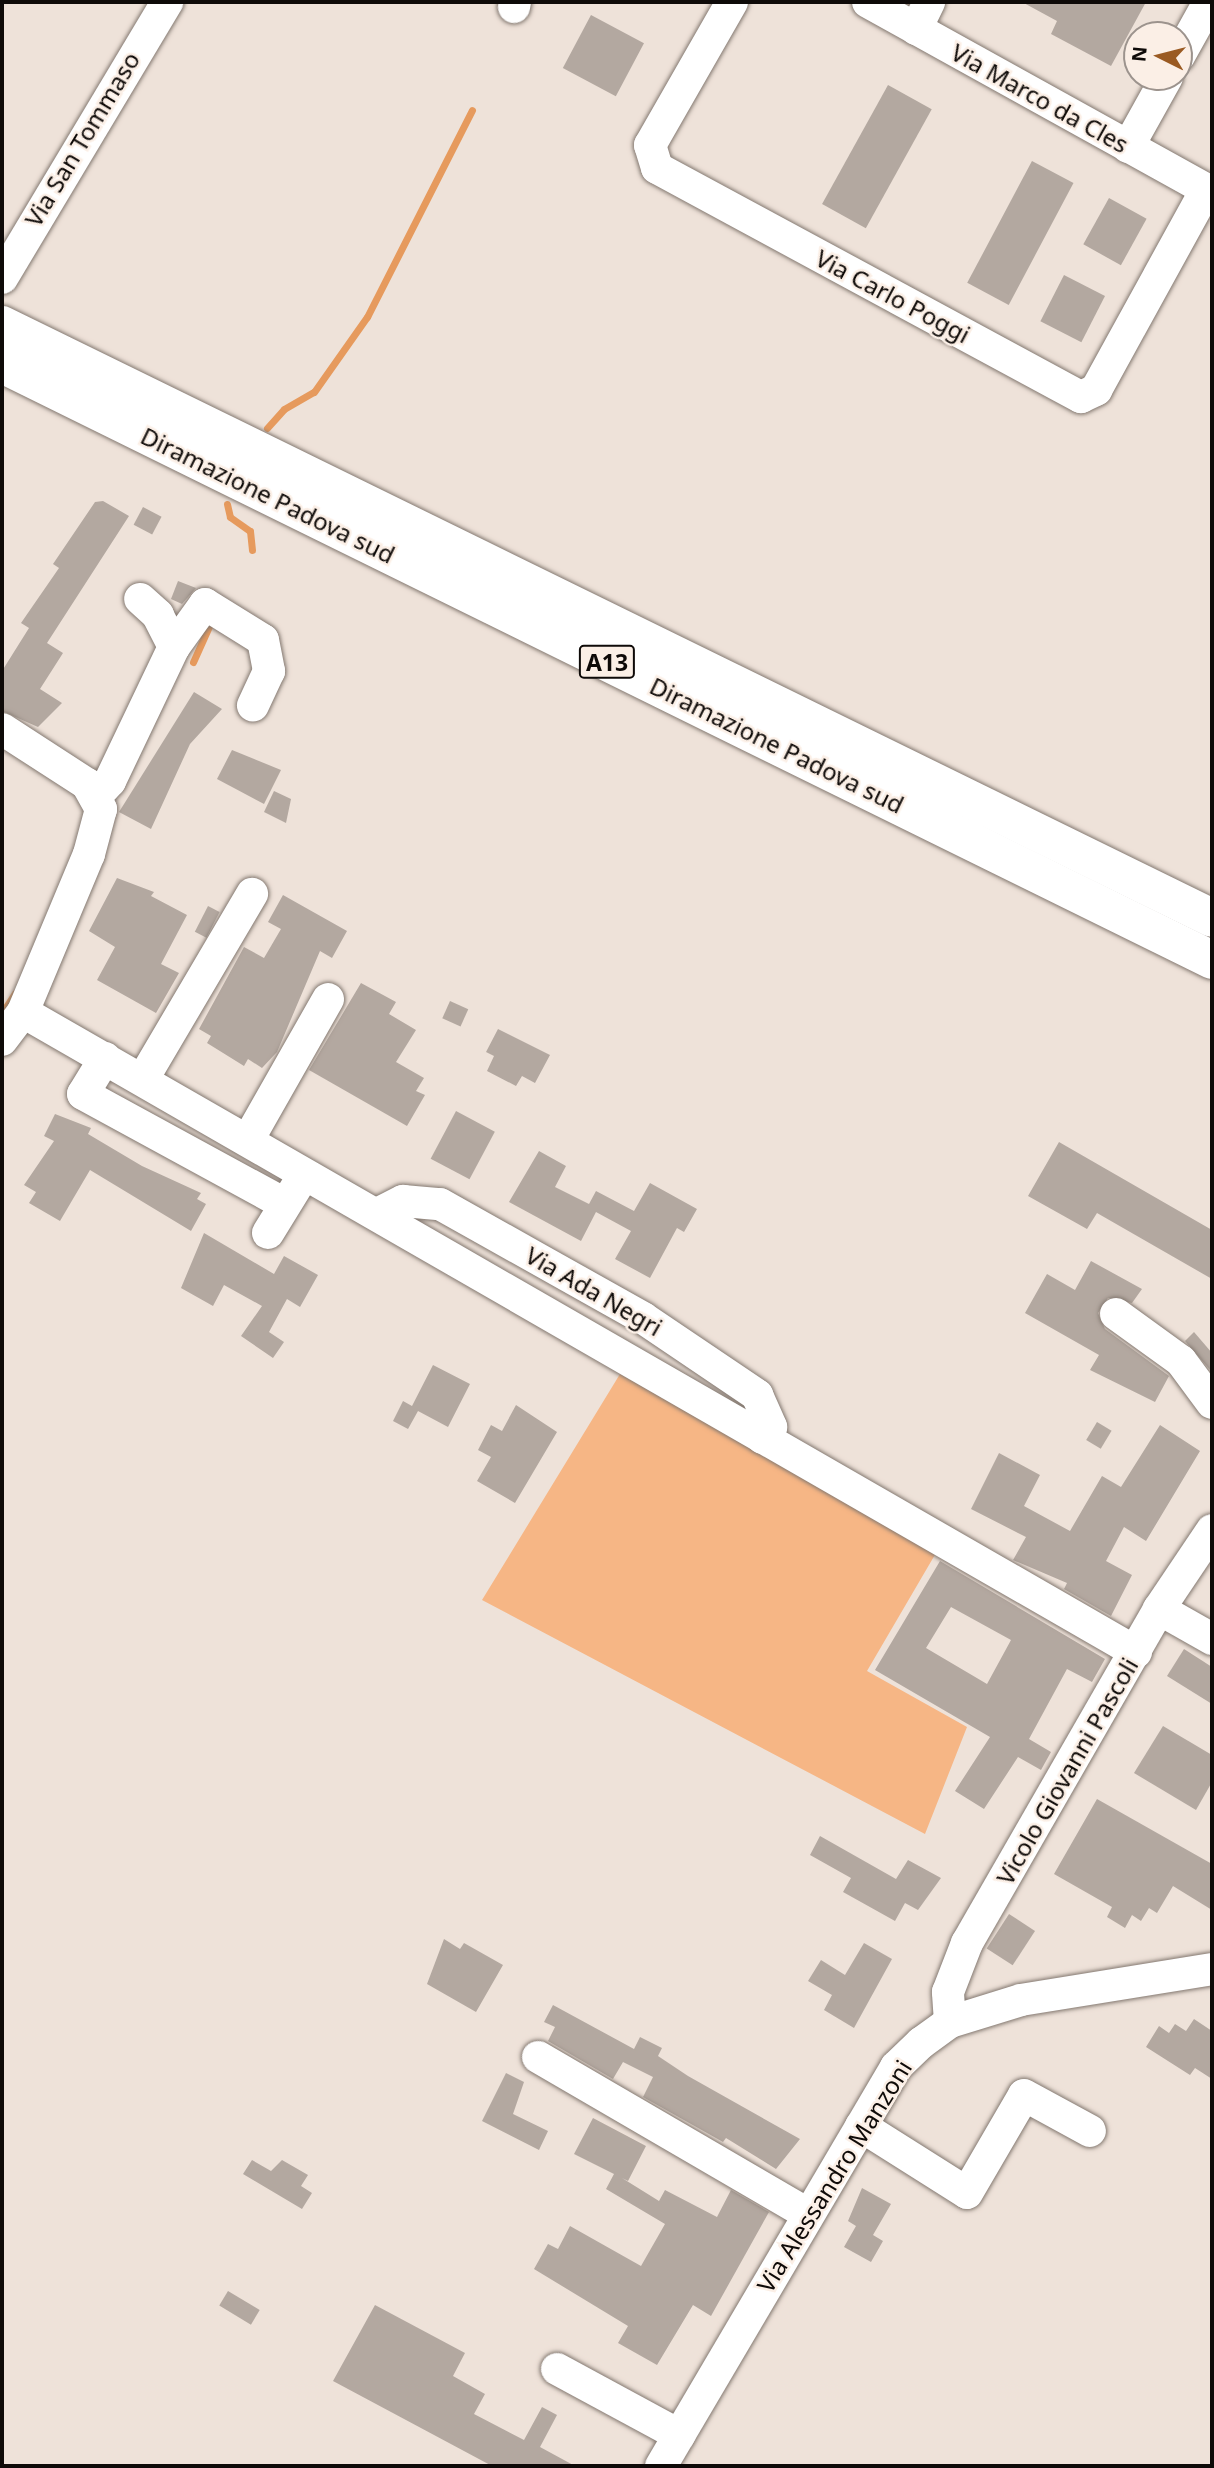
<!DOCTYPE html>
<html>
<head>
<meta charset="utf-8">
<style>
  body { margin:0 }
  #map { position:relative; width:1214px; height:2468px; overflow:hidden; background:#eee2d9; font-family:"Noto Sans",sans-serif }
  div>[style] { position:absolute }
  .green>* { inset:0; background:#f6b685 }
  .stream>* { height:7px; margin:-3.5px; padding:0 3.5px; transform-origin:3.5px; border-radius:3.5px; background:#e69a5d }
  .building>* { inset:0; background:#b3a8a0; transform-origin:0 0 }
  .roads { filter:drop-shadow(0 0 2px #837870) drop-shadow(0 0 2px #837870) }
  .minor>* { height:32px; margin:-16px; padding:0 16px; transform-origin:16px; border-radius:16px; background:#fff }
  .highway>* { height:38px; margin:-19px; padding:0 19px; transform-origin:19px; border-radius:19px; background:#fff }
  span { translate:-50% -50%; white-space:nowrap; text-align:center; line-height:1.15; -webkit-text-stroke:5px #fbefe6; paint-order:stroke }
  .shield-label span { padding:2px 5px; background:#fbefe6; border:2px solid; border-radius:5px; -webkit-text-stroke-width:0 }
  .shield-label { font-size:23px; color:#0e0a08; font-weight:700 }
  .street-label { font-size:24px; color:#0e0a08 }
  .frame { position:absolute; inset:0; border:4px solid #0e0a08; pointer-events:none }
  .north { position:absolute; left:1123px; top:21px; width:70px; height:70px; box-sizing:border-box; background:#fbefe6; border:2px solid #9c938d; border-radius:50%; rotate:276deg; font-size:19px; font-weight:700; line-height:28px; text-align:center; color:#0e0a08 }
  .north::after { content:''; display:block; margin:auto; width:24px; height:32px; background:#9a5a22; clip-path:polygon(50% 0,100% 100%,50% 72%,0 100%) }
</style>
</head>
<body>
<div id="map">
  <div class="green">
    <i style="clip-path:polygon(620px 1374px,936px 1553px,867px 1671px,967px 1727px,925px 1834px,482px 1600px)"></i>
  </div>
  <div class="stream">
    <i style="left:267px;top:428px;width:25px;rotate:-48deg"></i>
    <i style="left:284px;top:409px;width:34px;rotate:-30deg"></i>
    <i style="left:314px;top:392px;width:92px;rotate:-54.8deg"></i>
    <i style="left:367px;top:317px;width:232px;rotate:-63.1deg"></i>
    <i style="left:227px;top:504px;width:13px;rotate:77deg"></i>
    <i style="left:230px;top:517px;width:24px;rotate:35deg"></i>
    <i style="left:250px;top:531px;width:19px;rotate:84deg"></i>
    <i style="left:193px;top:662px;width:44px;rotate:-65.8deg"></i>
    <i style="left:2px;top:1013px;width:24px;rotate:-57deg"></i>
  </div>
  <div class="building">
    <i style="clip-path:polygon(1022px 2px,1146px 2px,1111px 66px,1051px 34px,1057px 21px)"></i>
    <i style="left:591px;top:15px;width:60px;height:60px;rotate:28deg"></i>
    <i style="left:888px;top:85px;width:50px;height:136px;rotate:29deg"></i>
    <i style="left:1032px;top:161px;width:47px;height:138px;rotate:28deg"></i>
    <i style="left:1109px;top:198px;width:43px;height:53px;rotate:29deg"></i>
    <i style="left:1064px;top:275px;width:46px;height:52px;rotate:27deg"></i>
    <i style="clip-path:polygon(103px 501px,129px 516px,47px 643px,63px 653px,40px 689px,62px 703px,38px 727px,2px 711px,2px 671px,29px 628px,21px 623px,59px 568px,53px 564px,95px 502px)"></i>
    <i style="left:143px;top:507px;width:21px;height:20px;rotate:28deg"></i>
    <i style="clip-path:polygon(178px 581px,196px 588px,182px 604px,171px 599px)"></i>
    <i style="clip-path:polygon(194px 692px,222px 709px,190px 744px,151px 829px,119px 812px)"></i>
    <i style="clip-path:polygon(232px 750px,281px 770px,264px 804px,217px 779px)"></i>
    <i style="clip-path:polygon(274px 791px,291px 799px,286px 823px,264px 812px)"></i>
    <i style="clip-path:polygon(117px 878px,154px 892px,151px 896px,187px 915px,161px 964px,179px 973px,156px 1013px,97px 980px,115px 947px,89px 931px)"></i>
    <i style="clip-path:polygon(283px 895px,347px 931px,332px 958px,320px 951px,277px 1052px,262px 1068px,248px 1059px,244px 1066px,207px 1043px,211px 1036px,199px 1029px,244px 947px,264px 958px,281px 929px,268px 922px)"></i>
    <i style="left:208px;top:906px;width:13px;height:29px;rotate:27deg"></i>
    <i style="clip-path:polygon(361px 983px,396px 1002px,389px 1014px,416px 1030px,396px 1062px,424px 1078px,416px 1091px,425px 1095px,407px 1126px,309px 1070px)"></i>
    <i style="left:450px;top:1001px;width:20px;height:19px;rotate:24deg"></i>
    <i style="clip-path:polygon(498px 1029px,550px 1055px,535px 1083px,522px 1076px,516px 1086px,487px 1071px,494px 1056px,486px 1052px)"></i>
    <i style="left:456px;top:1111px;width:44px;height:54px;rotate:28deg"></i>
    <i style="clip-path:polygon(55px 1114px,91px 1128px,88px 1134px,142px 1166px,201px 1193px,197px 1199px,206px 1204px,191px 1231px,90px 1170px,60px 1221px,29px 1203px,36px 1192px,24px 1185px,54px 1141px,44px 1136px)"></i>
    <i style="clip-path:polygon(1059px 1142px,1212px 1230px,1212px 1279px,1097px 1213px,1087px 1229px,1028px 1196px)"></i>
    <i style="clip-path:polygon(539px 1151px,566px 1166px,555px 1187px,589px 1204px,596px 1191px,634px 1211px,650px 1183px,697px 1209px,684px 1232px,677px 1228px,650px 1278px,615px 1259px,631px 1231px,596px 1212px,581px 1241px,509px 1202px)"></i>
    <i style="clip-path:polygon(204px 1233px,274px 1274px,284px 1256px,318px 1275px,300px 1307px,287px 1299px,269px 1332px,284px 1342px,273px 1358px,241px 1336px,262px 1306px,224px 1285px,213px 1306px,181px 1288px)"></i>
    <i style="clip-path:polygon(1091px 1261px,1142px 1289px,1132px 1303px,1108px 1298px,1098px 1313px,1105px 1329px,1169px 1376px,1155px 1402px,1090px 1370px,1099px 1355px,1025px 1313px,1047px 1274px,1075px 1290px)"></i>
    <i style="clip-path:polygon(1194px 1332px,1212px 1353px,1212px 1372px,1185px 1341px)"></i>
    <i style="clip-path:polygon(433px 1365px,470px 1384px,448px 1427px,418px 1411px,408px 1429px,393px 1421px,403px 1401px,412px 1406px)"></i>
    <i style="clip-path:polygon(516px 1405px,557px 1432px,515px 1503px,477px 1481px,491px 1457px,478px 1450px,491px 1425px,502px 1431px)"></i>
    <i style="left:1097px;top:1422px;width:17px;height:21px;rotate:31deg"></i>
    <i style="clip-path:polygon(1160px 1425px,1200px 1451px,1146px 1541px,1124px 1527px,1106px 1561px,1132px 1575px,1111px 1616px,1064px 1589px,1067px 1583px,1013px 1560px,1026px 1537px,971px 1509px,999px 1453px,1040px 1475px,1024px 1506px,1070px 1531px,1102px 1476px,1121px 1487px)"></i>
    <i style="clip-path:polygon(evenodd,940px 1561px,1105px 1659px,1092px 1682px,1067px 1669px,1029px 1739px,1051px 1752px,1041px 1770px,1018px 1757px,984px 1809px,955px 1791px,990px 1737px,875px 1670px,940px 1561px,951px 1607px,1011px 1640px,987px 1684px,926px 1648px,951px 1607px)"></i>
    <i style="clip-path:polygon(1184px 1649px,1212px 1667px,1212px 1704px,1167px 1676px)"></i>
    <i style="clip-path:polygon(1163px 1726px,1212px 1755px,1212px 1782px,1196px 1810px,1134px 1773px)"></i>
    <i style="clip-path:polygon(1097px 1799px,1212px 1864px,1212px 1910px,1173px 1886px,1157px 1913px,1149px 1908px,1141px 1921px,1132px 1915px,1125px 1928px,1107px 1917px,1112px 1907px,1054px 1874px)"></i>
    <i style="clip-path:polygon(820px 1836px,896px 1879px,908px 1860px,941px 1878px,918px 1910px,905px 1903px,895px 1921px,843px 1892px,851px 1878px,810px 1855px)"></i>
    <i style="left:1009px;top:1914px;width:31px;height:41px;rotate:33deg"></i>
    <i style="clip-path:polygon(444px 1939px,460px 1949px,464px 1943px,503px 1965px,476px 2012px,427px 1984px)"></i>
    <i style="clip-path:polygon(864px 1943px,892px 1959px,854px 2028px,824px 2010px,832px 1995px,808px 1981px,821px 1960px,845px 1975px)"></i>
    <i style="clip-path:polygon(553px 2005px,634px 2049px,640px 2037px,662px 2048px,658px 2056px,688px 2076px,800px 2139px,776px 2169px,726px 2138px,723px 2142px,643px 2097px,653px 2077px,623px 2062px,613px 2079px,548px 2041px,555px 2027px,544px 2022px)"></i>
    <i style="clip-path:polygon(1194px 2019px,1212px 2031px,1212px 2079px,1195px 2068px,1190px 2075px,1146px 2047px,1159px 2026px,1169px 2033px,1175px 2024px,1186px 2031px)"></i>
    <i style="clip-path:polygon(506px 2073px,524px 2082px,513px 2114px,548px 2131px,539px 2150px,482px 2121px)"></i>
    <i style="clip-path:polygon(593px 2118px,646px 2146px,628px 2181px,622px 2178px,659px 2201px,665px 2190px,717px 2217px,731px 2190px,769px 2212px,711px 2316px,693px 2305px,657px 2365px,618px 2343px,628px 2326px,534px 2269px,548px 2244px,558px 2249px,570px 2226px,641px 2266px,665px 2224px,606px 2189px,614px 2174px,574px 2154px)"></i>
    <i style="clip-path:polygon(252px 2160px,271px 2171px,282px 2160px,308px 2175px,301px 2186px,312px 2193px,302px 2209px,243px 2174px)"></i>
    <i style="clip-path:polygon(862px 2188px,891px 2204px,873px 2235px,883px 2241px,871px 2262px,844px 2247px,856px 2226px,848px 2221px)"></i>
    <i style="left:228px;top:2291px;width:37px;height:17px;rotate:31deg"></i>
    <i style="clip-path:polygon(375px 2305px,465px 2353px,453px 2376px,485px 2394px,474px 2414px,524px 2440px,542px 2407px,557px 2415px,540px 2447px,575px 2466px,492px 2466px,333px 2381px)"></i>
  </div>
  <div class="roads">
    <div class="minor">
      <i style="left:732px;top:2px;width:165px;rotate:119.8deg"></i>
      <i style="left:650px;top:145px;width:24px;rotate:73deg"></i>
      <i style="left:657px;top:168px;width:482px;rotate:28.4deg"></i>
      <i style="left:1081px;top:397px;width:17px;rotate:-25deg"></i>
      <i style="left:1096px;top:390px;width:228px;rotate:-61.2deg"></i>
      <i style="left:868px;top:2px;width:393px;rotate:29deg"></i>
      <i style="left:514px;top:7px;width:5px;rotate:-79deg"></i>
      <i style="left:916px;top:29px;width:30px;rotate:-64deg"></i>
      <i style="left:1179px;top:56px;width:62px;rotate:-60.9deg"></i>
      <i style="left:1128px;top:147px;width:80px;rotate:-60.9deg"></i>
      <i style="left:2px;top:278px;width:322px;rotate:-59.1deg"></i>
      <i style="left:174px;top:647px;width:53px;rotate:-54.2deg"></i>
      <i style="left:205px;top:604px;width:68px;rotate:31.8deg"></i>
      <i style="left:263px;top:640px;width:32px;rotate:79deg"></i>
      <i style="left:269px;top:671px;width:38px;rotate:115deg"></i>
      <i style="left:2px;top:729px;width:101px;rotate:32.9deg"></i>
      <i style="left:87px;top:784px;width:29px;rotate:61deg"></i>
      <i style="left:101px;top:809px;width:47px;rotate:104.9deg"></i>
      <i style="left:89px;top:854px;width:171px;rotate:112.7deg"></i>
      <i style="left:23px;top:1012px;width:35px;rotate:127deg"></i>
      <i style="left:97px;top:795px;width:19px;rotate:-47deg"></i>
      <i style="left:110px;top:781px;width:148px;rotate:-64.5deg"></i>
      <i style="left:174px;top:647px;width:36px;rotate:-117deg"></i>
      <i style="left:158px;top:615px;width:24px;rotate:-138deg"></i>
      <i style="left:23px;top:1012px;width:1284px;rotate:29.9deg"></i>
      <i style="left:105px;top:1058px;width:42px;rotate:121.4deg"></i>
      <i style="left:83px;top:1094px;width:230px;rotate:28.6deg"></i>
      <i style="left:143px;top:1079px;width:215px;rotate:-59.5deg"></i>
      <i style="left:248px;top:1140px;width:162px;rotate:-60.4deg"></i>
      <i style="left:379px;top:1213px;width:27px;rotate:-27deg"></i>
      <i style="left:403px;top:1201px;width:37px;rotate:5deg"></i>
      <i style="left:440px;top:1204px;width:233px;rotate:29.3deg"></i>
      <i style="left:643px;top:1318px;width:138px;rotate:34deg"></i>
      <i style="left:757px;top:1395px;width:35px;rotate:66deg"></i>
      <i style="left:771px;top:1427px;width:14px;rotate:129deg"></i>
      <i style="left:268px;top:1233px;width:55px;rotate:-58.3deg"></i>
      <i style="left:1116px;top:1314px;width:80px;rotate:35.9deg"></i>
      <i style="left:1181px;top:1361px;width:52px;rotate:53.6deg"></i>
      <i style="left:1159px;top:1609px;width:61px;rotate:29.5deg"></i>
      <i style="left:950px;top:2022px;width:30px;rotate:-94deg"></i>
      <i style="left:948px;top:1992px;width:53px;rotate:-68.8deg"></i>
      <i style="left:967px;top:1943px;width:385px;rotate:-60.1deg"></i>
      <i style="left:1159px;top:1609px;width:95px;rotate:-56.1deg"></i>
      <i style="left:538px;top:2057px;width:312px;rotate:30.2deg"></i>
      <i style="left:861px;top:2126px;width:125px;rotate:32.3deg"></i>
      <i style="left:967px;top:2193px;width:113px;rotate:-59.8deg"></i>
      <i style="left:1024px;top:2095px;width:75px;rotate:28.6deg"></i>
      <i style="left:557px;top:2369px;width:139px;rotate:28.4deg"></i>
      <i style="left:661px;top:2466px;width:463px;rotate:-59.5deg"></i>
      <i style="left:896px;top:2067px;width:35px;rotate:-44deg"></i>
      <i style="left:921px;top:2043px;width:36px;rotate:-36deg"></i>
      <i style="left:950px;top:2022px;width:74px;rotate:-17.2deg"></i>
      <i style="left:1021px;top:2000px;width:193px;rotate:-9.2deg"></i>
    </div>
    <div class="highway">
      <i style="left:2px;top:325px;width:1347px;rotate:26.11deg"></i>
      <i style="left:2px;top:364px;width:1349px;rotate:26.22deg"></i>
    </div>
  </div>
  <div class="shield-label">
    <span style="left:607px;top:662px">A13</span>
  </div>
  <div class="street-label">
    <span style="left:1040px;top:98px;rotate:29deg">Via Marco da Cles</span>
    <span style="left:82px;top:139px;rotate:-59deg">Via San Tommaso</span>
    <span style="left:893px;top:296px;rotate:28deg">Via Carlo Poggi</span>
    <span style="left:268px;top:495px;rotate:26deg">Diramazione Padova sud</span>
    <span style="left:777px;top:745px;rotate:26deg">Diramazione Padova sud</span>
    <span style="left:594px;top:1291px;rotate:30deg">Via Ada Negri</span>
    <span style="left:1067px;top:1771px;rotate:-60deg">Vicolo Giovanni Pascoli</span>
    <span style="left:834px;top:2176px;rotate:-58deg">Via Alessandro Manzoni</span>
  </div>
  <div class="frame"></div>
  <div class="north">N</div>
</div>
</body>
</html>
